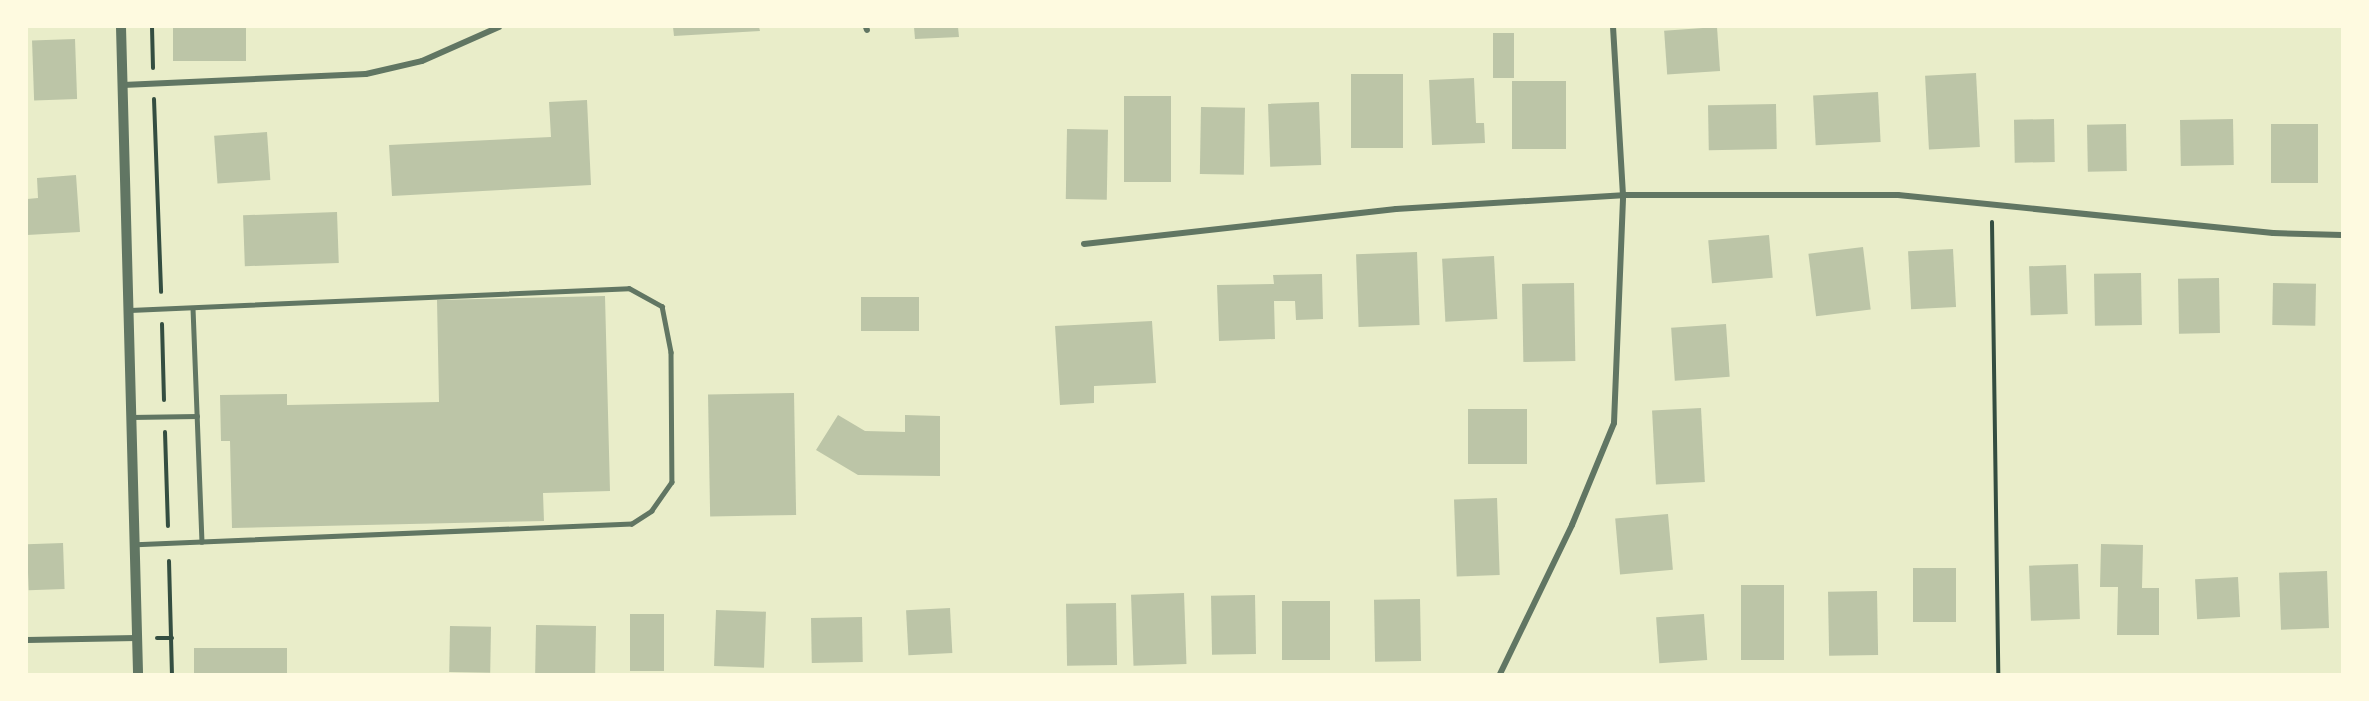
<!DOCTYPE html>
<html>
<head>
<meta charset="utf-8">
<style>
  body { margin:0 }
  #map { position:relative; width:2369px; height:701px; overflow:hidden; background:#e9edc9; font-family:"Work Sans",sans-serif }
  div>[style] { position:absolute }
  .building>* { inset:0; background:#bcc5a7; transform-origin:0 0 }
  .path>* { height:4px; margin:-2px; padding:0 2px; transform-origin:2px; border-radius:2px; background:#344e41 }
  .service>* { height:4.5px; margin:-2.25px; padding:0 2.25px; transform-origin:2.25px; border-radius:2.25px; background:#617663 }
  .minor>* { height:6px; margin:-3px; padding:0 3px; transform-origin:3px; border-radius:3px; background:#617663 }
  .tertiary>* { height:10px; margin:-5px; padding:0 5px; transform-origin:5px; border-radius:5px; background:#617663 }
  span { translate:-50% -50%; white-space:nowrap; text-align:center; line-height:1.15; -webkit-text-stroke:4.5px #fefae0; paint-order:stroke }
  .frame { position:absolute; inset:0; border:28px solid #fefae0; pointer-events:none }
</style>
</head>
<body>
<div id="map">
  <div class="building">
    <i style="left:173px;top:27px;width:73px;height:34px"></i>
    <i style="clip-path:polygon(673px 27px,759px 27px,760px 31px,674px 36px)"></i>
    <i style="clip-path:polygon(914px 27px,958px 27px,959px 37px,915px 39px)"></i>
    <i style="left:1717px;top:27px;width:44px;height:53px;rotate:86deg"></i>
    <i style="left:1493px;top:33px;width:21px;height:45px"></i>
    <i style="left:75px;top:39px;width:60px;height:43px;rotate:88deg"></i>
    <i style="left:1976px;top:73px;width:74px;height:51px;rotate:87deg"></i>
    <i style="left:1351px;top:74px;width:52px;height:74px"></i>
    <i style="clip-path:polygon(1474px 78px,1476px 123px,1484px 123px,1485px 143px,1432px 145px,1429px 80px)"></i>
    <i style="left:1512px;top:81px;width:54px;height:68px"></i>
    <i style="left:1878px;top:92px;width:50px;height:65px;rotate:87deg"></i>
    <i style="left:1124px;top:96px;width:47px;height:86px"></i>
    <i style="clip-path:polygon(587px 100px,591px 185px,392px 196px,389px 145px,551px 137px,549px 102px)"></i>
    <i style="left:1319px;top:102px;width:63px;height:51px;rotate:88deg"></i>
    <i style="left:1776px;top:104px;width:45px;height:68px;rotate:89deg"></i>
    <i style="left:1201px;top:107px;width:44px;height:67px;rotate:1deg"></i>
    <i style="left:2054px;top:119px;width:43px;height:40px;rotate:89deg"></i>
    <i style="left:2233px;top:119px;width:46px;height:53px;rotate:89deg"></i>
    <i style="left:2126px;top:124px;width:47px;height:39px;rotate:89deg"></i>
    <i style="left:2271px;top:124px;width:47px;height:59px"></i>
    <i style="left:1067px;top:129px;width:41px;height:70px;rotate:1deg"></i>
    <i style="left:267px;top:132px;width:48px;height:53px;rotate:86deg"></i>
    <i style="clip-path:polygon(76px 175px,80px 232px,27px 235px,27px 199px,38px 198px,37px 178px)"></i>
    <i style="left:337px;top:212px;width:51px;height:94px;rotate:88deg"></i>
    <i style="left:1769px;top:235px;width:43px;height:61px;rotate:85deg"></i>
    <i style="left:1863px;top:247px;width:63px;height:55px;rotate:83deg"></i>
    <i style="left:1953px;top:249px;width:58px;height:45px;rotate:87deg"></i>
    <i style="left:1417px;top:252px;width:73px;height:61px;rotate:88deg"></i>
    <i style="left:1494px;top:256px;width:63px;height:52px;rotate:87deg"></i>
    <i style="left:2066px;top:265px;width:49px;height:37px;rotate:88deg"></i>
    <i style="left:2141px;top:273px;width:52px;height:47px;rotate:89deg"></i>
    <i style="clip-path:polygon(1322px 274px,1323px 319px,1296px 320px,1295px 301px,1274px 301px,1275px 339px,1219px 341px,1217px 285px,1274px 284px,1273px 275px)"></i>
    <i style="left:2219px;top:278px;width:55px;height:41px;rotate:89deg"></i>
    <i style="left:1574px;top:283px;width:78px;height:52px;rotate:89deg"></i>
    <i style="left:2273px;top:283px;width:43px;height:42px;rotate:1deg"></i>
    <i style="clip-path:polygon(605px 296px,610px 491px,543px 493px,544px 521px,232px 528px,230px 441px,221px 441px,220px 395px,287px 394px,287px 405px,439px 402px,437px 300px)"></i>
    <i style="left:861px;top:297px;width:58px;height:34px"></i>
    <i style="clip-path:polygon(1152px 321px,1156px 383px,1094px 386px,1094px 403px,1060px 405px,1055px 326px)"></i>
    <i style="left:1726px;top:324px;width:53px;height:55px;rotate:86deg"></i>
    <i style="left:794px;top:393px;width:122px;height:86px;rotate:89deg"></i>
    <i style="left:1701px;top:408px;width:74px;height:49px;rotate:87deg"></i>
    <i style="left:1527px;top:409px;width:55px;height:59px;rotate:90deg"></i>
    <i style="clip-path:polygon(838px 415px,865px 431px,905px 432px,905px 415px,940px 416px,940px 476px,858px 475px,816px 450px)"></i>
    <i style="left:1497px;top:498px;width:77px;height:43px;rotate:88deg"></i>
    <i style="left:1668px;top:514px;width:56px;height:53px;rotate:85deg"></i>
    <i style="left:63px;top:543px;width:46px;height:36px;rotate:88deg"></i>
    <i style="clip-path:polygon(2101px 544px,2143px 545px,2142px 588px,2159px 588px,2159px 635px,2117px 635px,2118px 587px,2100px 587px)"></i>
    <i style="left:2078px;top:564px;width:55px;height:49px;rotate:88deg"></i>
    <i style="left:1913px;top:568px;width:43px;height:54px"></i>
    <i style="left:2327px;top:571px;width:57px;height:48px;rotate:88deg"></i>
    <i style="left:2238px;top:577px;width:40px;height:43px;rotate:87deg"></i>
    <i style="left:1741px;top:585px;width:43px;height:75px"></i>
    <i style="left:1877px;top:591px;width:64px;height:49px;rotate:89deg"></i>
    <i style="left:1184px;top:593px;width:71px;height:53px;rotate:88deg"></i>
    <i style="left:1255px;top:595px;width:59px;height:44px;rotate:89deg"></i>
    <i style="left:1420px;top:599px;width:62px;height:46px;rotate:89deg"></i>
    <i style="left:1282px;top:601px;width:48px;height:59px"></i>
    <i style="left:1116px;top:603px;width:62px;height:50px;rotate:89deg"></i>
    <i style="left:950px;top:608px;width:45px;height:44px;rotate:87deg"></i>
    <i style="left:716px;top:610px;width:50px;height:56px;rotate:2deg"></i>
    <i style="left:630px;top:614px;width:34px;height:57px"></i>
    <i style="left:1704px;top:614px;width:46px;height:48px;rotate:86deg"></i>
    <i style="left:862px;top:617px;width:45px;height:51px;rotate:89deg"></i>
    <i style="left:536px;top:625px;width:60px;height:49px;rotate:1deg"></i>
    <i style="left:450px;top:626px;width:41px;height:46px;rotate:1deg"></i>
    <i style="left:287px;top:648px;width:26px;height:93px;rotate:90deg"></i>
  </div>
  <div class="path">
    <i style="left:152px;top:27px;width:41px;rotate:88.6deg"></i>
    <i style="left:154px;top:99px;width:193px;rotate:87.9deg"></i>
    <i style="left:1992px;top:222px;width:452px;rotate:89.2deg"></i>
    <i style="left:162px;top:324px;width:76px;rotate:88.5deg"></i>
    <i style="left:165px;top:432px;width:94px;rotate:88.2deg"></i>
    <i style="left:169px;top:561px;width:113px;rotate:88.5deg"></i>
    <i style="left:157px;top:638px;width:15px"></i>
  </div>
  <div class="service">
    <i style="left:193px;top:308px;width:234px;rotate:87.8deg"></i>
    <i style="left:130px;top:310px;width:499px;rotate:-2.5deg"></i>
    <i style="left:629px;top:288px;width:38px;rotate:29deg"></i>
    <i style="left:662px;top:306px;width:47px;rotate:78.9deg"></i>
    <i style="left:671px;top:352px;width:130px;rotate:89.6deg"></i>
    <i style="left:672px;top:482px;width:35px;rotate:125deg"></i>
    <i style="left:652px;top:511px;width:24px;rotate:147deg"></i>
    <i style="left:632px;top:524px;width:496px;rotate:177.6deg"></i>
    <i style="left:131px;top:417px;width:66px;rotate:-0.9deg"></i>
  </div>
  <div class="minor">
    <i style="left:866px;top:27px;width:3px;rotate:72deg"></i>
    <i style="left:123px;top:85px;width:243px;rotate:-2.6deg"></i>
    <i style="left:366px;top:74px;width:57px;rotate:-13.1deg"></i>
    <i style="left:422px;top:61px;width:84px;rotate:-23.8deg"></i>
    <i style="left:1084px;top:244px;width:314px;rotate:-6.4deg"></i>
    <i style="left:1396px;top:209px;width:227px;rotate:-3.5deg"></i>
    <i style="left:1623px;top:195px;width:275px"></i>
    <i style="left:1898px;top:195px;width:377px;rotate:5.8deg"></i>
    <i style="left:2273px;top:233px;width:69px;rotate:1.7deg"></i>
    <i style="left:27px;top:640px;width:109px;rotate:-1.1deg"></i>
    <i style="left:1500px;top:674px;width:165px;rotate:-64.2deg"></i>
    <i style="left:1572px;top:525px;width:110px;rotate:-67.6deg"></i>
    <i style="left:1614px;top:423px;width:228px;rotate:-87.7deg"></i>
    <i style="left:1623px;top:195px;width:168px;rotate:-93.4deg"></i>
  </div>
  <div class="tertiary">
    <i style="left:121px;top:27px;width:647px;rotate:88.49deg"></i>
  </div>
  <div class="frame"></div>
</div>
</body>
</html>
